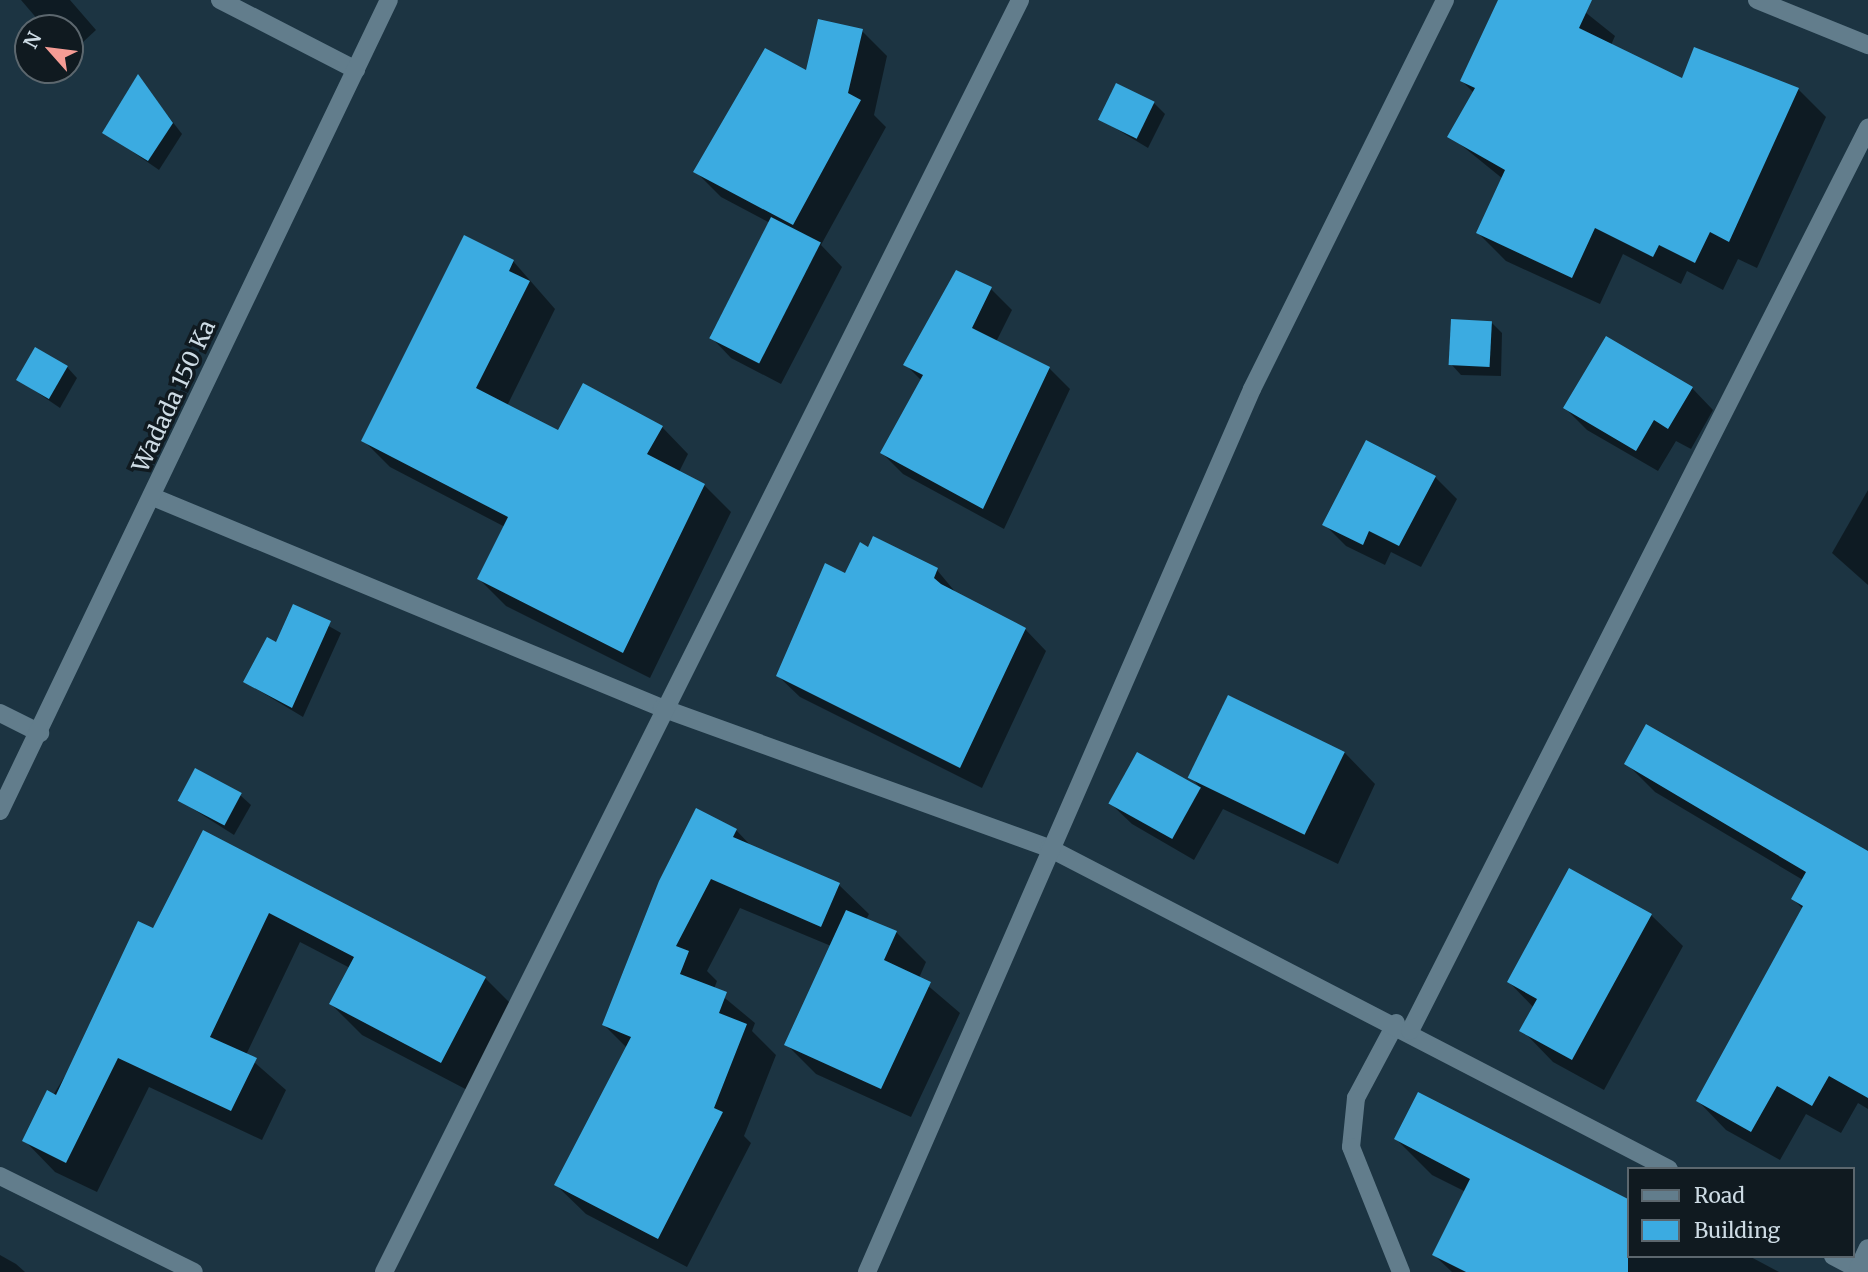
<!DOCTYPE html>
<html>
<head>
<meta charset="utf-8">
<style>
  body { margin:0 }
  #map { position:relative; width:1868px; height:1272px; overflow:hidden; background:#1c3442; font-family:Merriweather,serif }
  div>[style] { position:absolute }
  .shadow>* { inset:0; background:#0007 }
  .building>* { inset:0; background:#3babe1; transform-origin:0 0 }
  .service>* { height:18px; margin:-9px; padding:0 9px; transform-origin:9px; border-radius:9px; background:#627d8c }
  .minor>* { height:18px; margin:-9px; padding:0 9px; transform-origin:9px; border-radius:9px; background:#627d8c }
  .tertiary>* { height:18px; margin:-9px; padding:0 9px; transform-origin:9px; border-radius:9px; background:#627d8c }
  span { translate:-50% -50%; white-space:nowrap; text-align:center; line-height:1.15; -webkit-text-stroke:7px #101a20; paint-order:stroke }
  .street-label { font-size:23px; color:#cddbe4 }
  .legend { position:absolute; left:1627px; top:1167px; width:228px; height:91px; box-sizing:border-box; background:#101a20; border:2px solid #5c676e; margin:0; padding:9px 12px; list-style:none; font-size:21px; color:#cddbe4 }
  .legend li { display:flex; align-items:center; gap:14px; height:35px }
  .legend b { width:35px; border:2px solid #5c676e }
  .north { position:absolute; left:14px; top:14px; width:70px; height:70px; box-sizing:border-box; background:#101a20; border:2px solid #5c676e; border-radius:50%; rotate:298deg; font-size:19px; font-weight:700; line-height:28px; text-align:center; color:#cddbe4 }
  .north::after { content:''; display:block; margin:auto; width:24px; height:32px; background:#f59c95; clip-path:polygon(50% 0,100% 100%,50% 72%,0 100%) }
</style>
</head>
<body>
<div id="map">
  <div class="shadow">
    <i style="clip-path:polygon(21px 0,70px 0,96px 30px,70px 54px,70px 28px,45px 28px)"></i>
    <i style="clip-path:polygon(1500px 0,1570px 0,1615px 36px,1611px 45px,1683px 80px,1798px 89px,1826px 117px,1757px 268px,1738px 259px,1723px 290px,1687px 271px,1681px 284px,1623px 254px,1600px 304px,1506px 261px,1478px 233px,1503px 179px,1450px 136px,1474px 93px,1462px 81px)"></i>
    <i style="clip-path:polygon(862px 31px,887px 56px,874px 115px,886px 127px,821px 245px,842px 267px,781px 384px,731px 358px,710px 336px,770px 223px,721px 197px,695px 171px)"></i>
    <i style="clip-path:polygon(138px 77px,182px 134px,159px 170px,104px 132px)"></i>
    <i style="clip-path:polygon(1154px 103px,1165px 114px,1148px 148px,1100px 119px)"></i>
    <i style="clip-path:polygon(513px 261px,555px 309px,507px 406px,558px 432px,662px 427px,688px 454px,679px 472px,704px 485px,731px 512px,650px 678px,506px 606px,479px 579px,505px 527px,390px 467px,363px 440px)"></i>
    <i style="clip-path:polygon(991px 289px,1012px 310px,996px 342px,1049px 368px,1070px 389px,1004px 529px,903px 474px,882px 453px,921px 380px,906px 365px)"></i>
    <i style="clip-path:polygon(1492px 323px,1502px 333px,1501px 376px,1461px 375px,1451px 364px)"></i>
    <i style="clip-path:polygon(67px 367px,77px 378px,60px 408px,19px 380px)"></i>
    <i style="clip-path:polygon(1692px 388px,1713px 410px,1691px 449px,1676px 441px,1658px 471px,1587px 430px,1565px 408px)"></i>
    <i style="clip-path:polygon(1435px 477px,1457px 499px,1421px 567px,1391px 552px,1385px 565px,1346px 546px,1325px 525px)"></i>
    <i style="clip-path:polygon(1868px 490px,1868px 585px,1832px 553px)"></i>
    <i style="clip-path:polygon(937px 570px,957px 594px,1025px 629px,1046px 651px,982px 788px,800px 697px,778px 676px,846px 575px)"></i>
    <i style="clip-path:polygon(294px 606px,341px 633px,303px 717px,245px 682px,277px 644px)"></i>
    <i style="clip-path:polygon(1344px 752px,1375px 784px,1338px 864px,1223px 809px,1194px 860px,1132px 824px,1110px 803px,1137px 754px,1202px 790px,1191px 777px)"></i>
    <i style="clip-path:polygon(1626px 763px,1868px 853px,1868px 1109px,1858px 1103px,1841px 1133px,1806px 1114px,1780px 1160px,1726px 1130px,1698px 1101px,1803px 909px,1793px 899px,1803px 880px,1655px 792px)"></i>
    <i style="clip-path:polygon(240px 795px,251px 805px,234px 835px,179px 800px)"></i>
    <i style="clip-path:polygon(736px 830px,753px 848px,839px 885px,869px 914px,866px 920px,896px 932px,926px 962px,919px 978px,960px 1013px,911px 1117px,816px 1074px,786px 1044px,831px 946px,740px 908px,707px 971px,717px 981px,714px 989px,755px 1023px,752px 1031px,776px 1055px,744px 1136px,751px 1143px,687px 1267px,586px 1214px,556px 1185px,627px 1048px,604px 1025px)"></i>
    <i style="clip-path:polygon(204px 832px,485px 978px,516px 1009px,473px 1093px,362px 1035px,331px 1004px,350px 968px,300px 942px,246px 1055px,286px 1090px,262px 1140px,149px 1087px,97px 1192px,55px 1172px,25px 1141px,154px 931px)"></i>
    <i style="clip-path:polygon(1651px 915px,1683px 946px,1604px 1090px,1553px 1062px,1522px 1030px,1534px 1008px,1509px 982px)"></i>
    <i style="clip-path:polygon(1418px 1095px,1628px 1201px,1628px 1256px,1749px 1256px,1779px 1272px,1452px 1272px,1434px 1255px,1466px 1192px,1432px 1175px,1396px 1139px)"></i>
    <i style="clip-path:polygon(0 1255px,16px 1264px,25px 1272px,0 1272px)"></i>
  </div>
  <div class="building">
    <i style="clip-path:polygon(1498px 0,1592px 0,1579px 28px,1682px 78px,1694px 47px,1799px 88px,1729px 242px,1710px 232px,1695px 263px,1659px 245px,1653px 257px,1595px 228px,1572px 278px,1476px 233px,1505px 170px,1447px 137px,1475px 88px,1460px 81px)"></i>
    <i style="clip-path:polygon(818px 19px,863px 29px,848px 93px,861px 100px,793px 225px,693px 172px,765px 48px,806px 70px)"></i>
    <i style="clip-path:polygon(138px 74px,173px 123px,148px 161px,102px 133px)"></i>
    <i style="left:1116px;top:83px;width:43px;height:41px;rotate:26deg"></i>
    <i style="left:771px;top:217px;width:56px;height:136px;rotate:27deg"></i>
    <i style="clip-path:polygon(464px 235px,514px 260px,509px 271px,530px 281px,476px 388px,558px 430px,583px 383px,663px 426px,647px 454px,705px 484px,623px 653px,477px 579px,508px 517px,361px 441px)"></i>
    <i style="clip-path:polygon(956px 270px,992px 287px,972px 328px,1050px 367px,983px 509px,880px 453px,923px 375px,903px 365px)"></i>
    <i style="left:1451px;top:319px;width:41px;height:46px;rotate:3deg"></i>
    <i style="clip-path:polygon(1606px 336px,1693px 387px,1668px 429px,1654px 420px,1636px 451px,1563px 408px)"></i>
    <i style="left:35px;top:347px;width:38px;height:38px;rotate:30deg"></i>
    <i style="clip-path:polygon(1366px 440px,1436px 476px,1399px 546px,1369px 531px,1363px 545px,1322px 525px)"></i>
    <i style="clip-path:polygon(873px 536px,938px 568px,934px 578px,941px 584px,1026px 628px,960px 768px,776px 676px,825px 563px,845px 573px,860px 542px,868px 547px)"></i>
    <i style="clip-path:polygon(293px 604px,331px 621px,292px 708px,243px 682px,267px 637px,276px 642px)"></i>
    <i style="left:1228px;top:695px;width:130px;height:92px;rotate:26deg"></i>
    <i style="clip-path:polygon(1646px 724px,1868px 851px,1868px 1098px,1829px 1076px,1812px 1106px,1777px 1086px,1751px 1132px,1696px 1101px,1803px 906px,1791px 899px,1806px 872px,1624px 764px)"></i>
    <i style="left:1137px;top:752px;width:73px;height:59px;rotate:29deg"></i>
    <i style="left:195px;top:768px;width:53px;height:37px;rotate:28deg"></i>
    <i style="clip-path:polygon(696px 808px,737px 829px,733px 837px,840px 883px,821px 927px,711px 879px,676px 946px,689px 951px,680px 974px,727px 992px,719px 1013px,747px 1024px,714px 1108px,723px 1112px,658px 1239px,554px 1185px,631px 1037px,602px 1025px,659px 881px)"></i>
    <i style="clip-path:polygon(203px 830px,486px 977px,441px 1063px,329px 1004px,354px 957px,269px 913px,210px 1037px,257px 1058px,231px 1111px,118px 1058px,66px 1163px,22px 1141px,47px 1090px,56px 1095px,138px 921px,153px 928px)"></i>
    <i style="clip-path:polygon(1569px 868px,1652px 914px,1572px 1060px,1519px 1031px,1537px 999px,1507px 982px)"></i>
    <i style="clip-path:polygon(846px 910px,897px 931px,884px 960px,931px 982px,881px 1089px,784px 1045px)"></i>
    <i style="clip-path:polygon(1418px 1092px,1628px 1199px,1628px 1272px,1466px 1272px,1432px 1255px,1470px 1179px,1394px 1139px)"></i>
  </div>
  <div class="service">
    <i style="left:1396px;top:1023px;width:85px;rotate:118.1deg"></i>
    <i style="left:1356px;top:1098px;width:49px;rotate:95.8deg"></i>
    <i style="left:1351px;top:1147px;width:135px;rotate:68.2deg"></i>
  </div>
  <div class="minor">
    <i style="left:220px;top:0;width:153px;rotate:27.2deg"></i>
    <i style="left:1757px;top:0;width:120px;rotate:22.1deg"></i>
    <i style="left:153px;top:497px;width:551px;rotate:22.52deg"></i>
    <i style="left:662px;top:708px;width:412px;rotate:19.9deg"></i>
    <i style="left:1049px;top:848px;width:698px;rotate:27.37deg"></i>
    <i style="left:0;top:713px;width:45px;rotate:26.6deg"></i>
    <i style="left:1410px;top:1031px;width:1013px;rotate:-63.11deg"></i>
    <i style="left:0;top:1176px;width:216px;rotate:26.3deg"></i>
    <i style="left:1833px;top:1256px;width:34px;rotate:28deg"></i>
    <i style="left:1858px;top:1269px;width:23px;rotate:-65deg"></i>
    <i style="left:384px;top:1272px;width:1422px;rotate:-63.43deg"></i>
    <i style="left:867px;top:1272px;width:963px;rotate:-66.44deg"></i>
    <i style="left:1252px;top:389px;width:434px;rotate:-63.6deg"></i>
  </div>
  <div class="tertiary">
    <i style="left:0;top:811px;width:899px;rotate:-64.38deg"></i>
  </div>
  <div class="street-label">
    <span style="left:174px;top:396px;rotate:-65deg">Wadada 150 Ka</span>
  </div>
  <ul class="legend">
  <li><b style="height:9px;background:#627d8c"></b>Road</li>
  <li><b style="height:19px;background:#3babe1"></b>Building</li>
  </ul>
  <div class="north">N</div>
</div>
</body>
</html>
